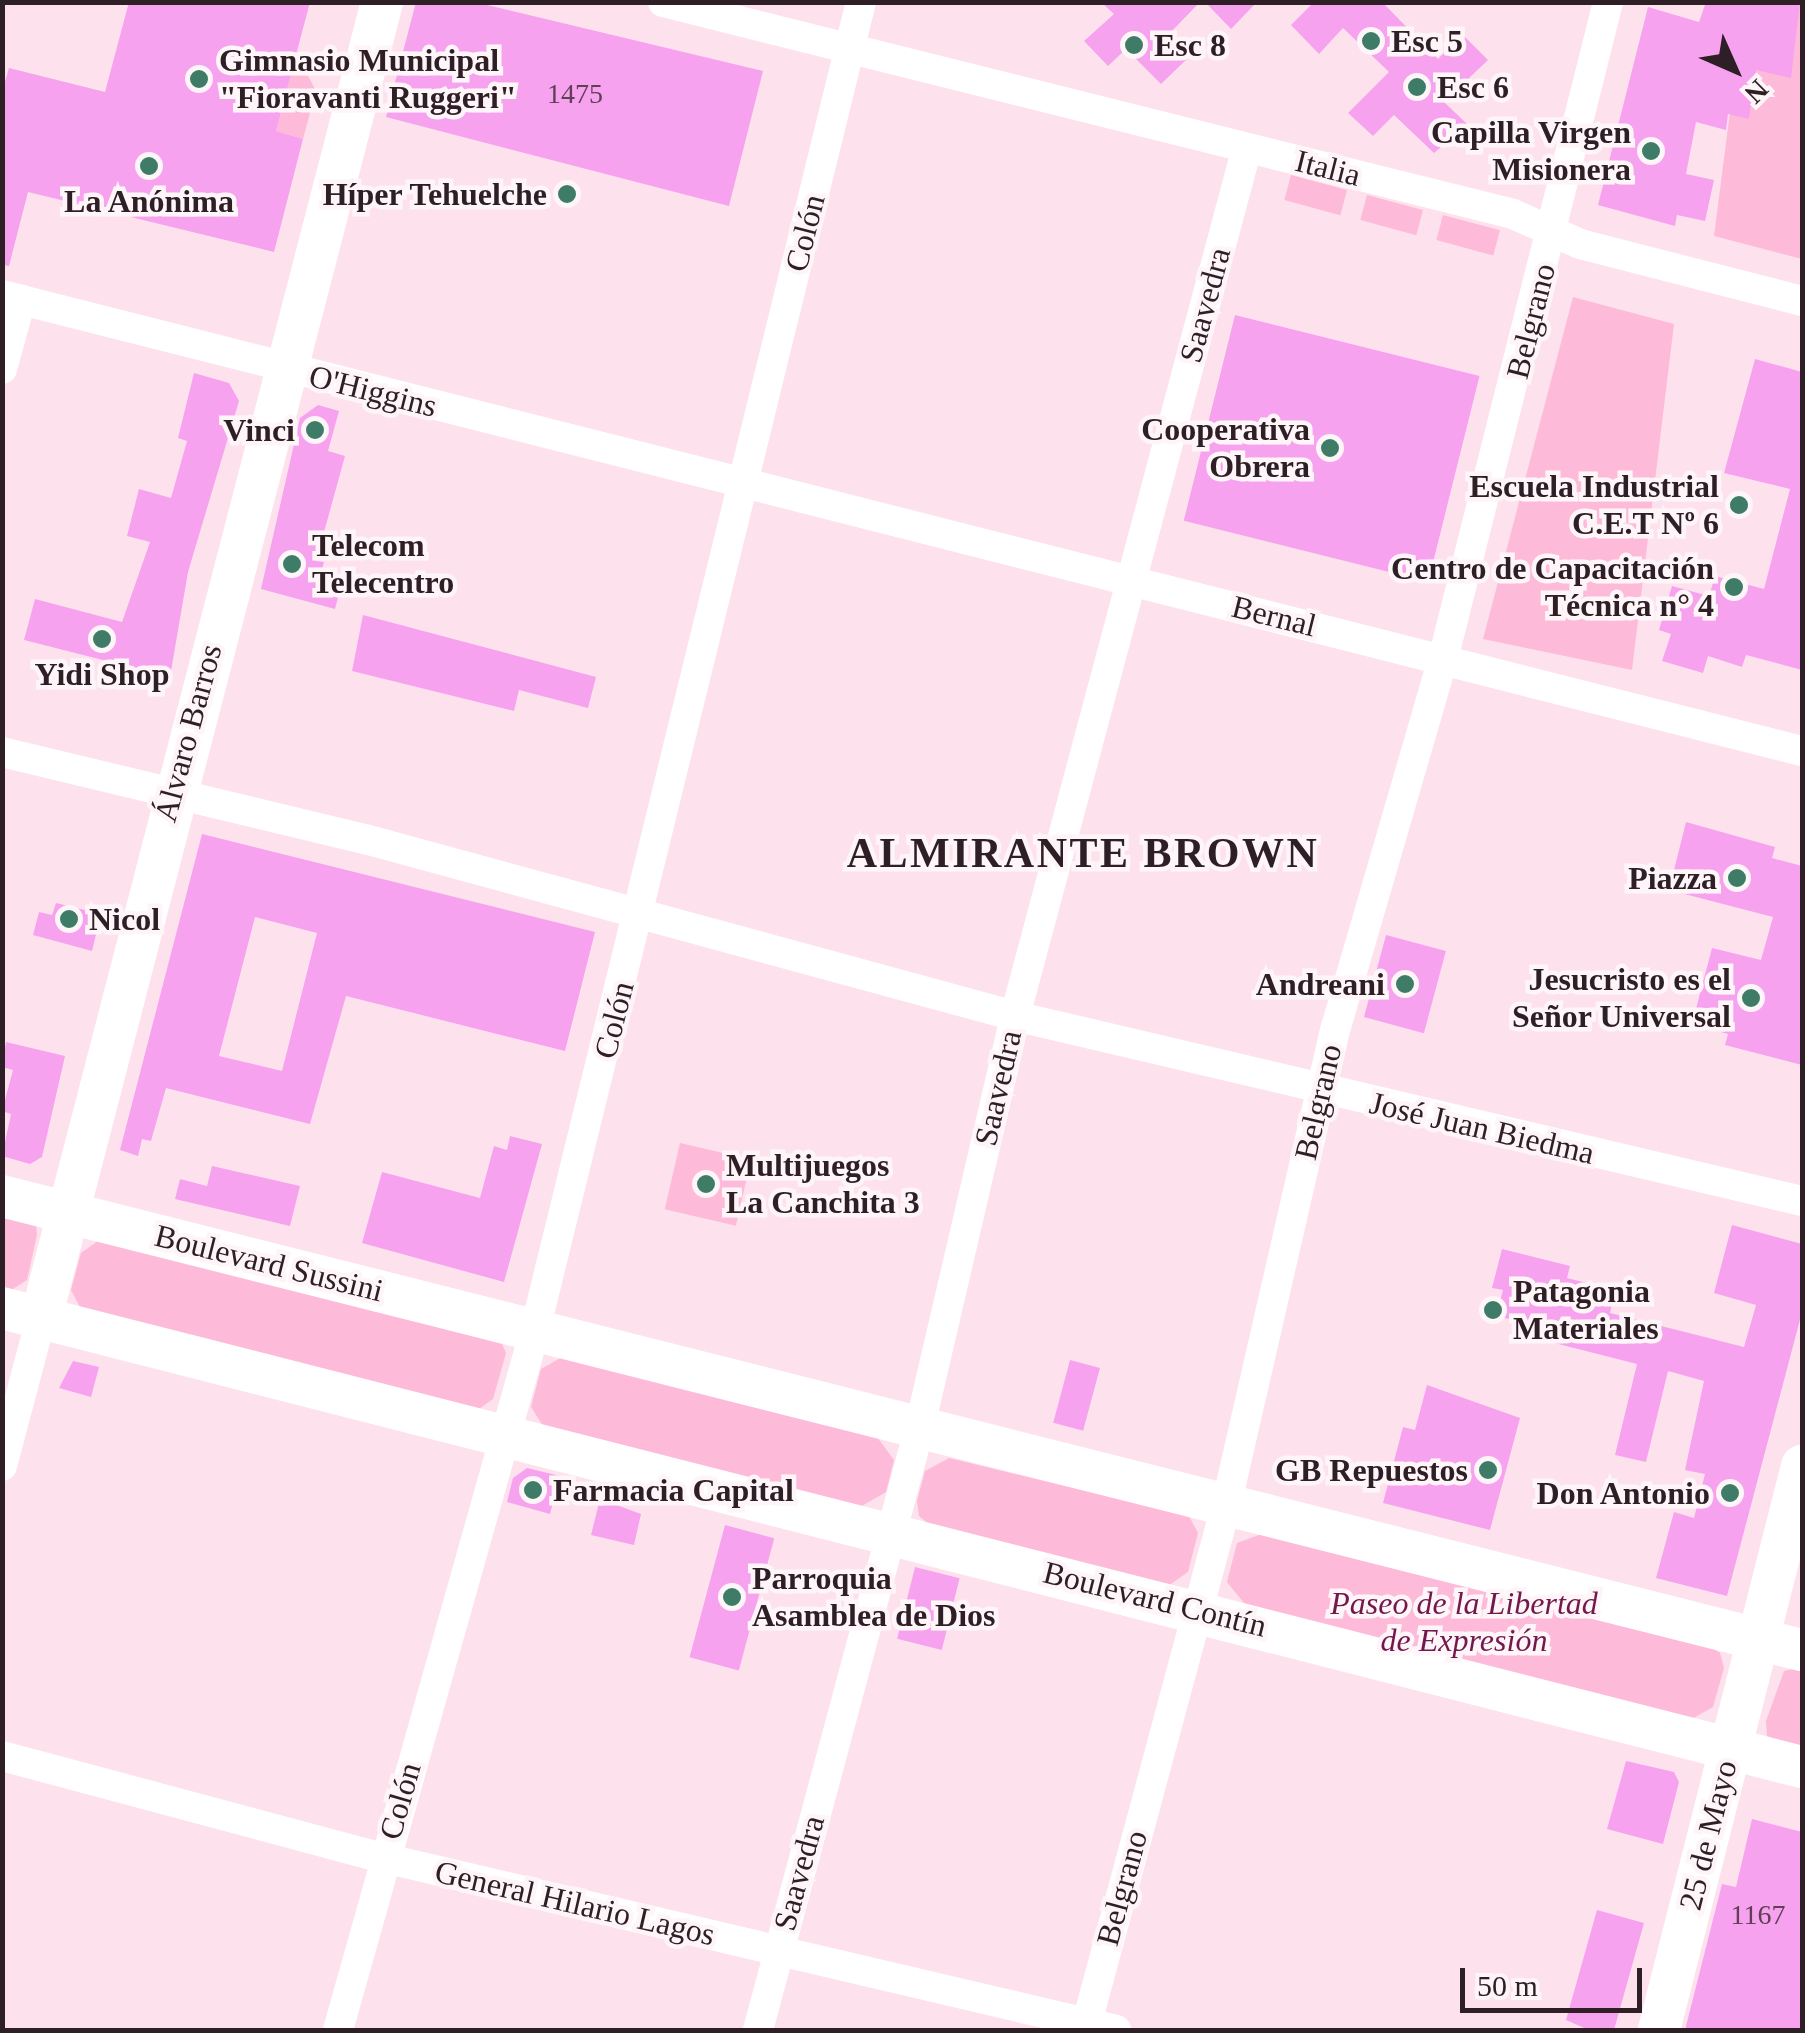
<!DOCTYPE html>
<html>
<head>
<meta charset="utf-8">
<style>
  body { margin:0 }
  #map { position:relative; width:1805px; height:2033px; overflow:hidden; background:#fde2ee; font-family:Georgia,serif }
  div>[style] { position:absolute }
  .green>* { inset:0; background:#fdbad9; transform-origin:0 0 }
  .building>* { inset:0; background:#f6a2ee; transform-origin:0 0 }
  .street>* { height:30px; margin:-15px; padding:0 15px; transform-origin:15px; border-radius:15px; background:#fff }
  .secondary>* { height:42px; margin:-21px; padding:0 21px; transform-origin:21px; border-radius:21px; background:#fff }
  .dots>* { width:28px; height:28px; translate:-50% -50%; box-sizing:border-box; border:5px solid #fef5f9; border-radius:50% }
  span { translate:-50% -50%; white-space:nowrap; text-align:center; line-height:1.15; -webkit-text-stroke:9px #fef5f9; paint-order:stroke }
  .number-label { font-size:28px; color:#603f57 }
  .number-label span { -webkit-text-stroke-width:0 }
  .poi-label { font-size:32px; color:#2e1e25; font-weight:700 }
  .left { translate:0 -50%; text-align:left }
  .right { translate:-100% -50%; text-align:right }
  .street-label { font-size:32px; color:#2e1e25 }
  .park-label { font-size:32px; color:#72184c; font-style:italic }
  .district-label { font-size:42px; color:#2e1e25; font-weight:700; letter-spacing:2.5px }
  .frame { position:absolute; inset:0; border:5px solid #2e1e25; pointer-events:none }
  .north { position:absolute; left:1685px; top:20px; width:100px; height:100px; -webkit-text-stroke:8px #fef5f9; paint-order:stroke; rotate:135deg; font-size:28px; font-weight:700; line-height:40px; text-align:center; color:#2e1e25 }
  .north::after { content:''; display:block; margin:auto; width:35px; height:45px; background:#2e1e25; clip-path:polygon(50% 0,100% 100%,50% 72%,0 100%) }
  .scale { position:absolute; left:1460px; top:1968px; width:182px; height:45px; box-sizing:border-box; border:5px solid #2e1e25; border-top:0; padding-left:12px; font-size:30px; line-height:35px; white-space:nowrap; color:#2e1e25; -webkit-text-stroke:8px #fef5f9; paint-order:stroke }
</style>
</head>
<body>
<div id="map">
  <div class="green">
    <i style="clip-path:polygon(1744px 3px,1802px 3px,1802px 259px,1714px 236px)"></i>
    <i style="clip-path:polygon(293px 65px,305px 70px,316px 91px,303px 139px,276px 131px)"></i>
    <i style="left:1291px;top:175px;width:58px;height:26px;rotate:15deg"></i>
    <i style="left:1367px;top:195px;width:58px;height:26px;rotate:15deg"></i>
    <i style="left:1443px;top:215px;width:59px;height:26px;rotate:15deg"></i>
    <i style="clip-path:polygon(1573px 297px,1674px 324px,1632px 670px,1483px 639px)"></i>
    <i style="left:680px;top:1143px;width:73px;height:68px;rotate:13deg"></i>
    <i style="clip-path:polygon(2px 1212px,36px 1225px,37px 1235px,27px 1280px,8px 1292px,3px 1291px)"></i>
    <i style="clip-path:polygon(102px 1238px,502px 1344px,506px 1353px,493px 1399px,476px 1411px,82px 1311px,71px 1290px,81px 1253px)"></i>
    <i style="clip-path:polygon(564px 1356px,877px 1437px,894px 1460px,886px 1492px,860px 1507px,545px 1429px,531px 1407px,541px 1369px)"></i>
    <i style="clip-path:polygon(949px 1458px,1189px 1516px,1198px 1533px,1188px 1572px,1168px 1586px,930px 1525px,919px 1516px,917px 1501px,925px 1471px)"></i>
    <i style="clip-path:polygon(1267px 1532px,1707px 1644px,1720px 1653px,1724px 1668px,1713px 1707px,1690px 1720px,1248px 1608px,1227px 1582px,1237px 1543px)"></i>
    <i style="clip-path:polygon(1802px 1667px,1802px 1751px,1767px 1736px,1766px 1721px,1784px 1671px)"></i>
  </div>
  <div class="building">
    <i style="clip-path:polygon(129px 2px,310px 2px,276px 131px,303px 139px,274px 252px,28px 192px,9px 266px,2px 265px,2px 92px,9px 68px,105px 92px)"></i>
    <i style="clip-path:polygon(416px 2px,475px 2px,763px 71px,729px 206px,386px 117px)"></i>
    <i style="clip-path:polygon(1101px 2px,1200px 2px,1169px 34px,1190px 56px,1161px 84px,1126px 49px,1108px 66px,1084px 41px,1114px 14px)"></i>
    <i style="clip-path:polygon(1205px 2px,1257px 2px,1231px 29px)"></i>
    <i style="clip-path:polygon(1314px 2px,1382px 2px,1438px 59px,1462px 34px,1488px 60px,1444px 102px,1467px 124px,1434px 153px,1394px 115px,1373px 136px,1348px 113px,1389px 72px,1343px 28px,1319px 54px,1291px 25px)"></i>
    <i style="clip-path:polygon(1706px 2px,1800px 2px,1791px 78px,1756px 70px,1749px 119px,1728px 114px,1726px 130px,1696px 122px,1686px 174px,1714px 180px,1705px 221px,1677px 215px,1675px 226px,1598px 205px,1648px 7px,1699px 22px)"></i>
    <i style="left:1235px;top:315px;width:252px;height:212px;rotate:14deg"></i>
    <i style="clip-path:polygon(1755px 359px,1802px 372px,1802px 670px,1746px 655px,1742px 667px,1708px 656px,1703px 673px,1662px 661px,1671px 634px,1659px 630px,1672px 586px,1709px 596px,1715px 576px,1764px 589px,1790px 489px,1724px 473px)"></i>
    <i style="clip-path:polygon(194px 373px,229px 383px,239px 401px,188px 572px,170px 677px,24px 640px,35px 599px,122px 622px,150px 542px,127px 536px,139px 489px,171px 498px,187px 441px,178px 438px)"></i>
    <i style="clip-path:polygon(318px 405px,339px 411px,328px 451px,345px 456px,316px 561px,324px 562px,319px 580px,341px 586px,335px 609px,261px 589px,300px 418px)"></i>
    <i style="clip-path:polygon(363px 615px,596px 677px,588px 708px,519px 690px,514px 711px,352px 671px)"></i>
    <i style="clip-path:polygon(1686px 822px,1775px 847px,1772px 858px,1802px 866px,1802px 1065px,1725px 1045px,1728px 1034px,1692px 1024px,1712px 948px,1761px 960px,1773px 917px,1669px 890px)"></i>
    <i style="clip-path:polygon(evenodd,202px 834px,595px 932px,565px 1051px,346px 996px,310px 1124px,166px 1088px,151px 1141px,142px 1139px,138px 1156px,120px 1150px,202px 834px,255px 917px,317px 933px,282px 1071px,219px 1056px,255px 917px)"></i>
    <i style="clip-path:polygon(56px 903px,101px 914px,92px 951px,33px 935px,39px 912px,52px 915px)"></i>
    <i style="left:1386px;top:935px;width:62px;height:85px;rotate:15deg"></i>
    <i style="clip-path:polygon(6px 1042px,65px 1056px,42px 1157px,30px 1164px,2px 1156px,11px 1114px,2px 1111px,13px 1070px,2px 1067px)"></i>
    <i style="clip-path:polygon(510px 1136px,542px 1144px,504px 1282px,362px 1243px,382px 1172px,480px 1198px,494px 1146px,507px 1150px)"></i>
    <i style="clip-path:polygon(212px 1166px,300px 1186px,290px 1226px,175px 1199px,180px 1179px,207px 1186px)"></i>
    <i style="clip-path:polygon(1732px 1225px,1802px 1244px,1802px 1312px,1727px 1596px,1656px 1578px,1674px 1512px,1694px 1518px,1705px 1474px,1685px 1470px,1704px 1381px,1668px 1371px,1646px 1462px,1615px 1455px,1637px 1364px,1527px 1336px,1531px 1324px,1496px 1316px,1503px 1290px,1492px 1288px,1502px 1249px,1570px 1266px,1567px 1278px,1615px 1290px,1610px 1313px,1744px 1347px,1756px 1305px,1714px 1293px)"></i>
    <i style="left:1070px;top:1360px;width:31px;height:65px;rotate:15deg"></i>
    <i style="clip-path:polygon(73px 1361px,99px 1367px,91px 1397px,59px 1388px)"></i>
    <i style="clip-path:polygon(1427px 1385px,1520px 1418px,1490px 1530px,1383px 1503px,1403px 1427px,1415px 1430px)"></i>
    <i style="clip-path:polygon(527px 1468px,560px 1476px,550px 1514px,507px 1502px,513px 1478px)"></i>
    <i style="clip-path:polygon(600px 1499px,641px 1514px,634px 1545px,591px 1535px)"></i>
    <i style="left:725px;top:1525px;width:51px;height:137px;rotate:15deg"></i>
    <i style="left:915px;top:1567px;width:46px;height:74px;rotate:14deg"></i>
    <i style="clip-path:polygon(1626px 1761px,1674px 1772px,1679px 1782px,1663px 1844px,1607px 1829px)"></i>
    <i style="clip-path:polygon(1752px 1819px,1802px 1832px,1802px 2030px,1685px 2030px,1722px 1884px,1736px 1887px)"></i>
    <i style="clip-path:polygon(1597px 1910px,1644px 1923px,1614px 2030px,1589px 2030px,1566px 2020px)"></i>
  </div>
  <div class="street">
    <i style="left:663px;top:2px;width:876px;rotate:14deg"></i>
    <i style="left:1513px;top:214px;width:73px;rotate:24.1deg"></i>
    <i style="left:1580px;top:244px;width:229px;rotate:14.4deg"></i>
    <i style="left:2px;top:295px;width:1857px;rotate:14.22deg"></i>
    <i style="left:2px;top:369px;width:72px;rotate:-74.6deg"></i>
    <i style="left:2px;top:752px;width:373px;rotate:13.5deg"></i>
    <i style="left:365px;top:839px;width:674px;rotate:15.23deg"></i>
    <i style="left:1015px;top:1016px;width:808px;rotate:13.23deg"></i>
    <i style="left:2px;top:1466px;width:153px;rotate:-75.2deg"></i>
    <i style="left:2px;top:1756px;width:395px;rotate:15deg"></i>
    <i style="left:384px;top:1858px;width:752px;rotate:13.22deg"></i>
    <i style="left:338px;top:2030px;width:727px;rotate:-74.28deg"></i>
    <i style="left:535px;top:1330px;width:1367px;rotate:-76.21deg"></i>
    <i style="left:758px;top:2030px;width:621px;rotate:-74.98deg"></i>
    <i style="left:919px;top:1430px;width:425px;rotate:-76.9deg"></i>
    <i style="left:1015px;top:1016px;width:898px;rotate:-75.04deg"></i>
    <i style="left:1085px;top:2030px;width:543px;rotate:-74.94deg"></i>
    <i style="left:1226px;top:1506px;width:491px;rotate:-77.1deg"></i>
    <i style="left:1336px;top:1027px;width:383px;rotate:-73.8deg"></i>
    <i style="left:1443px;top:659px;width:677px;rotate:-75.9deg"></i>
  </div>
  <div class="secondary">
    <i style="left:2px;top:1196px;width:1856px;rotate:14.16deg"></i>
    <i style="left:2px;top:1308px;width:1858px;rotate:14.31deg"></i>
    <i style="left:41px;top:1318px;width:1359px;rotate:-75.47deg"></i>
    <i style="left:1659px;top:2030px;width:582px;rotate:-75.77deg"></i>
  </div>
  <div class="dots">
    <i style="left:1371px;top:41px;background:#3f7c68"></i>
    <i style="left:1134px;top:45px;background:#3f7c68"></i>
    <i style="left:199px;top:79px;background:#3f7c68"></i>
    <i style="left:1417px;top:87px;background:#3f7c68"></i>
    <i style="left:1651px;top:151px;background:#3f7c68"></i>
    <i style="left:149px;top:166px;background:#3f7c68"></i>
    <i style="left:567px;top:194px;background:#3f7c68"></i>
    <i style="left:315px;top:430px;background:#3f7c68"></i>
    <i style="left:1330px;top:448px;background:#3f7c68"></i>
    <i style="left:1739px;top:505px;background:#3f7c68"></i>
    <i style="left:292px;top:564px;background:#3f7c68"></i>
    <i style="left:1734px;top:587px;background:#3f7c68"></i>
    <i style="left:102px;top:639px;background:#3f7c68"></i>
    <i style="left:1737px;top:878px;background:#3f7c68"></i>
    <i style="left:69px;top:919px;background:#3f7c68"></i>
    <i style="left:1405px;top:984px;background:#3f7c68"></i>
    <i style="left:1751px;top:998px;background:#3f7c68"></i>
    <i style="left:706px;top:1184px;background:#3f7c68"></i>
    <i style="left:1493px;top:1310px;background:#3f7c68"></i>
    <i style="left:1488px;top:1470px;background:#3f7c68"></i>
    <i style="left:533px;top:1490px;background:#3f7c68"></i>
    <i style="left:1730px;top:1493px;background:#3f7c68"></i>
    <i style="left:732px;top:1597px;background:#3f7c68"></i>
  </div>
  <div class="number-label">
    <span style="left:575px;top:94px">1475</span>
    <span style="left:1758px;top:1915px">1167</span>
  </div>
  <div class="poi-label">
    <span class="left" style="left:1391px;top:41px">Esc 5</span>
    <span class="left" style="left:1154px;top:45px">Esc 8</span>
    <span class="left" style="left:219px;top:79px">Gimnasio Municipal<br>"Fioravanti Ruggeri"</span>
    <span class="left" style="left:1437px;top:87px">Esc 6</span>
    <span class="right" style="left:1631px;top:151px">Capilla Virgen<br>Misionera</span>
    <span class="right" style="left:547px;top:194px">Híper Tehuelche</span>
    <span style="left:149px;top:201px">La Anónima</span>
    <span class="right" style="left:295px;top:430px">Vinci</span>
    <span class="right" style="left:1310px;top:448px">Cooperativa<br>Obrera</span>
    <span class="right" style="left:1719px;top:505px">Escuela Industrial<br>C.E.T Nº 6</span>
    <span class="left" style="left:312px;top:564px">Telecom<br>Telecentro</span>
    <span class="right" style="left:1714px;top:587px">Centro de Capacitación<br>Técnica n° 4</span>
    <span style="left:102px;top:674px">Yidi Shop</span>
    <span class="right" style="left:1717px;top:878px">Piazza</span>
    <span class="left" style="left:89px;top:919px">Nicol</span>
    <span class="right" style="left:1731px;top:998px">Jesucristo es el<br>Señor Universal</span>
    <span class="right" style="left:1385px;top:984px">Andreani</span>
    <span class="left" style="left:726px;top:1184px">Multijuegos<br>La Canchita 3</span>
    <span class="left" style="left:1513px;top:1310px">Patagonia<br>Materiales</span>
    <span class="right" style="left:1468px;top:1470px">GB Repuestos</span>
    <span class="left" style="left:553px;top:1490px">Farmacia Capital</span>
    <span class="right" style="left:1710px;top:1493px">Don Antonio</span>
    <span class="left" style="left:752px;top:1597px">Parroquia<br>Asamblea de Dios</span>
  </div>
  <div class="street-label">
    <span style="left:1328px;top:168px;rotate:14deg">Italia</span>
    <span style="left:805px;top:233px;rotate:-76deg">Colón</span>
    <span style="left:1205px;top:305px;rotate:-75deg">Saavedra</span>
    <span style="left:1531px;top:321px;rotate:-76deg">Belgrano</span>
    <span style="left:373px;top:391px;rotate:14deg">O'Higgins</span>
    <span style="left:1274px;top:616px;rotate:14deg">Bernal</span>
    <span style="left:188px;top:733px;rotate:-75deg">Álvaro Barros</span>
    <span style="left:614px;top:1020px;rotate:-76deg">Colón</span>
    <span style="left:998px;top:1088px;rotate:-77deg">Saavedra</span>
    <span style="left:1318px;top:1102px;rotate:-77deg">Belgrano</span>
    <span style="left:1482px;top:1128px;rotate:13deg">José Juan Biedma</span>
    <span style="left:269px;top:1263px;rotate:14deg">Boulevard Sussini</span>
    <span style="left:1155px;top:1599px;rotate:14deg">Boulevard Contín</span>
    <span style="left:400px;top:1801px;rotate:-74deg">Colón</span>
    <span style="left:1708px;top:1835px;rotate:-76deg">25 de Mayo</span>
    <span style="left:799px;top:1873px;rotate:-75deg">Saavedra</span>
    <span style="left:1122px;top:1888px;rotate:-75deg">Belgrano</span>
    <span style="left:575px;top:1903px;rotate:13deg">General Hilario Lagos</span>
  </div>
  <div class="park-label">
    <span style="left:1464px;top:1622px">Paseo de la Libertad<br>de Expresión</span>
  </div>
  <div class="district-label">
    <span style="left:1083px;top:853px">ALMIRANTE BROWN</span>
  </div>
  <div class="frame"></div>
  <div class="north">N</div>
  <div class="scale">50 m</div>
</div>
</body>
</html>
